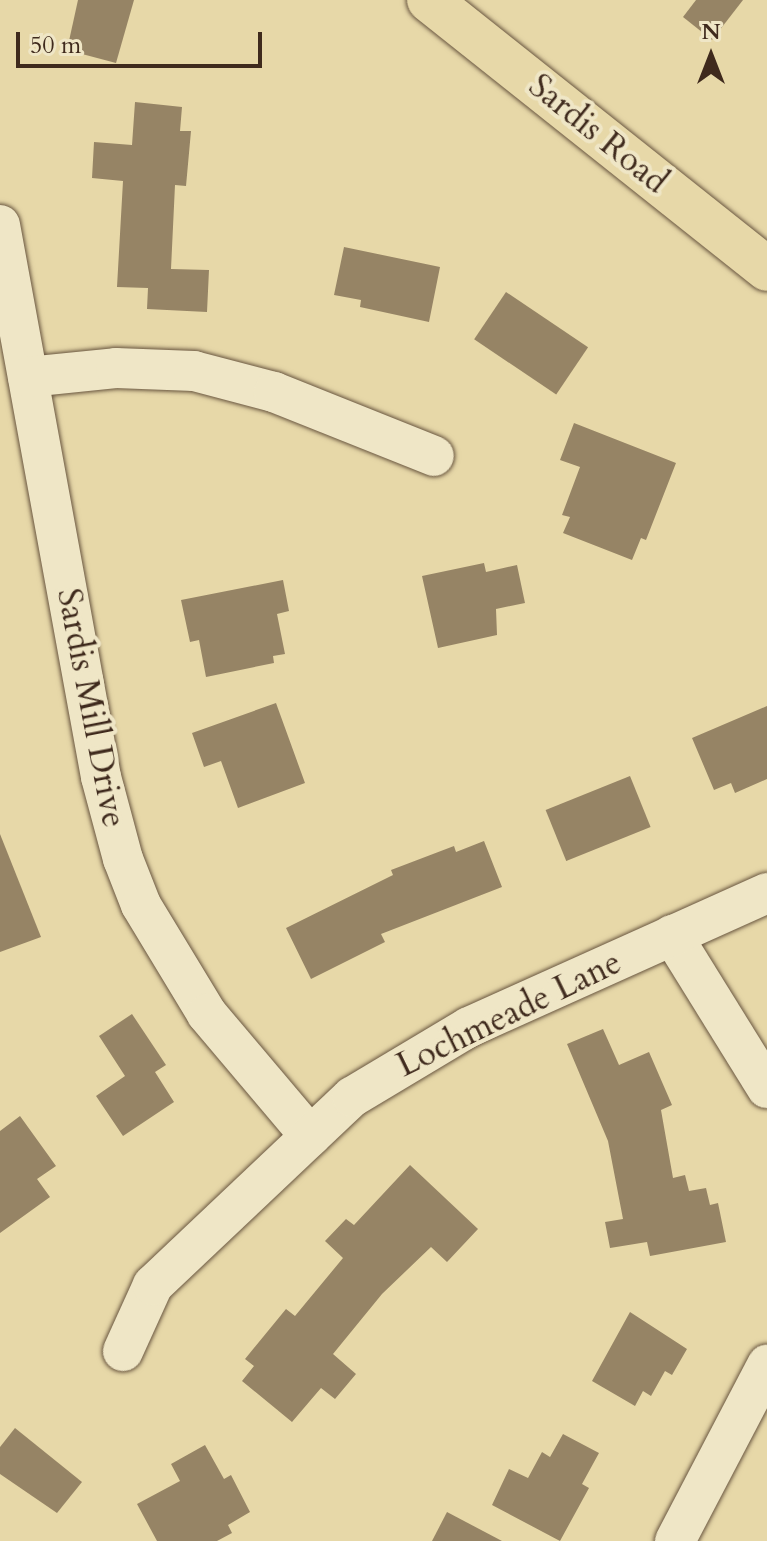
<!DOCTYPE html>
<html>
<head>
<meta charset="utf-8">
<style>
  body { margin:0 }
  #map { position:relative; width:767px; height:1541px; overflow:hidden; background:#e7d8a8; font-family:Cardo,serif }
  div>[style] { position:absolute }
  .building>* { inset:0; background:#968465; transform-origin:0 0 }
  .roads { filter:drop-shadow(0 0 2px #695640) drop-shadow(0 0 2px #695640) }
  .minor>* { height:40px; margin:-20px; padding:0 20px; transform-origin:20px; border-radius:20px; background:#efe6c6 }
  .major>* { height:44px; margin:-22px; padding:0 22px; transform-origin:22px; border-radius:22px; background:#e7d8a8 }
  span { translate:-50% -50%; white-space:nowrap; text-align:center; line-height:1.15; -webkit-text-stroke:8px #efe6c6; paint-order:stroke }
  .street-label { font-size:34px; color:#3f2a1d }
  .north { position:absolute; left:671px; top:16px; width:80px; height:80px; -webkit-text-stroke:6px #efe6c6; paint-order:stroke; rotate:0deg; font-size:22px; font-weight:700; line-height:32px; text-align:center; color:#3f2a1d }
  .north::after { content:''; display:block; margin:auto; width:28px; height:36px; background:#3f2a1d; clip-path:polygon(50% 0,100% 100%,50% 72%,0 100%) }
  .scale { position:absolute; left:16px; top:32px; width:246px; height:36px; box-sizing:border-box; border:4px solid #3f2a1d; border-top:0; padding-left:10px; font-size:24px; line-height:28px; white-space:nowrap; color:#3f2a1d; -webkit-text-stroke:6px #efe6c6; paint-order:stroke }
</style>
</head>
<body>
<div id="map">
  <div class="building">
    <i style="clip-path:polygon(78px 0,134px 0,116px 63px,67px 50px)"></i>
    <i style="clip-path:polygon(696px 0,743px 0,712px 40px,683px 17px)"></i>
    <i style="clip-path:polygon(135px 102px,182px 107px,180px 131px,191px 131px,186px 186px,175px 185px,171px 269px,209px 270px,207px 312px,147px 309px,148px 288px,117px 287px,123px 181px,92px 178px,94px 142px,132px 145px)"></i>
    <i style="clip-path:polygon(344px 247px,440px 267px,429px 322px,360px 307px,361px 300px,334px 295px)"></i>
    <i style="left:506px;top:292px;width:99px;height:57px;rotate:34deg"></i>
    <i style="clip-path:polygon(574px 423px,676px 463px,646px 540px,641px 538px,632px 560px,563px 533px,570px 517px,562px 515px,580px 467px,560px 460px)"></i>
    <i style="clip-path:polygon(484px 563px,486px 572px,517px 565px,525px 603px,496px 609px,497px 635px,438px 648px,422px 576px)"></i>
    <i style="clip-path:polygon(283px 580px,289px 611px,277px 614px,285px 654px,273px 656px,274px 663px,206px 677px,199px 640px,190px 642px,181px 600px)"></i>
    <i style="clip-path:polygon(276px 703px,305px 783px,238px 808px,221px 761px,204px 767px,192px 733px)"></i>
    <i style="clip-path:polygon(767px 706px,767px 779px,735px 793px,731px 783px,714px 790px,692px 738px)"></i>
    <i style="left:630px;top:776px;width:55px;height:91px;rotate:68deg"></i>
    <i style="clip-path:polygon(0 834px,41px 937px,0 952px)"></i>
    <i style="clip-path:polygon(484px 841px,502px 887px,381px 934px,385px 942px,311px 979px,286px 928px,393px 875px,391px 870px,454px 846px,456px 852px)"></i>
    <i style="clip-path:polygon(132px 1014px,166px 1065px,155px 1072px,174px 1102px,123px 1136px,96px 1096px,125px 1076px,99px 1036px)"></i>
    <i style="clip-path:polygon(603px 1029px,619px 1065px,649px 1052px,672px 1105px,661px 1110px,673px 1178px,685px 1175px,689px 1191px,706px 1188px,710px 1205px,718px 1203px,726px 1242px,650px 1256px,647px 1242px,610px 1248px,605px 1222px,623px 1219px,608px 1141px,567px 1044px)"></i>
    <i style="clip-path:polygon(20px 1116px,56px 1166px,37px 1179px,50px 1197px,0 1233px,0 1131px)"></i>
    <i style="clip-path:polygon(410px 1165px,478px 1229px,447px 1262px,431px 1247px,382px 1294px,333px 1354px,356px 1374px,335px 1399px,321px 1388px,292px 1422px,242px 1381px,254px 1366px,245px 1359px,286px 1309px,295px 1316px,343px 1258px,325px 1241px,346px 1219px,354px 1225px)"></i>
    <i style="clip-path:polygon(630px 1312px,687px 1349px,672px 1375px,665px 1371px,651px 1396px,643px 1391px,635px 1406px,592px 1381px)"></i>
    <i style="clip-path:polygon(15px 1428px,82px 1482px,57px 1513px,0 1474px,0 1447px)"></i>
    <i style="clip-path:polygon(563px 1434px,599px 1453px,582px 1484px,589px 1488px,560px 1541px,492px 1505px,509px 1469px,528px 1478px,542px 1452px,550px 1457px)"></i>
    <i style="clip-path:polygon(205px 1445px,224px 1479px,231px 1475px,250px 1512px,228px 1525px,232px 1533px,217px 1541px,157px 1541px,137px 1504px,180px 1481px,171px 1464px)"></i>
    <i style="clip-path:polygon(447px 1512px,502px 1541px,432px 1541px)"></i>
  </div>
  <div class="roads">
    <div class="minor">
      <i style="left:0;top:225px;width:561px;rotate:79.63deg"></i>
      <i style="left:101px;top:777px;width:85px;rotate:75deg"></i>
      <i style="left:123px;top:859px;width:49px;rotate:68.6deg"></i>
      <i style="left:141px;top:905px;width:127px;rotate:58.8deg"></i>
      <i style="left:207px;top:1014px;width:160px;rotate:49.8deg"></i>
      <i style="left:28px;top:377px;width:88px;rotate:-5.8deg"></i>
      <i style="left:116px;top:368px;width:78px;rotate:2.2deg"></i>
      <i style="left:194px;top:371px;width:83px;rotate:14.7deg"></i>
      <i style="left:274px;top:392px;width:172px;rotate:21.8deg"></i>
      <i style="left:672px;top:935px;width:180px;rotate:58.2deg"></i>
      <i style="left:123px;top:1351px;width:72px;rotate:-65.6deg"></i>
      <i style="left:153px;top:1285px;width:274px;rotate:-43.4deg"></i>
      <i style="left:352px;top:1097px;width:136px;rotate:-30.9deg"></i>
      <i style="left:469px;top:1027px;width:327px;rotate:-24.2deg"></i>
      <i style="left:675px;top:1541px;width:199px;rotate:-62.4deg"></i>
    </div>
    <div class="major">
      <i style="left:429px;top:0;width:432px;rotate:38.5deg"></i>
    </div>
  </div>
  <div class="street-label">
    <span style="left:598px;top:134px;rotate:39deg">Sardis Road</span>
    <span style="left:91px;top:708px;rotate:79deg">Sardis Mill Drive</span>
    <span style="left:509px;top:1014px;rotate:-26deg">Lochmeade Lane</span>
  </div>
  <div class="north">N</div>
  <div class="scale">50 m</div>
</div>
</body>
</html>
